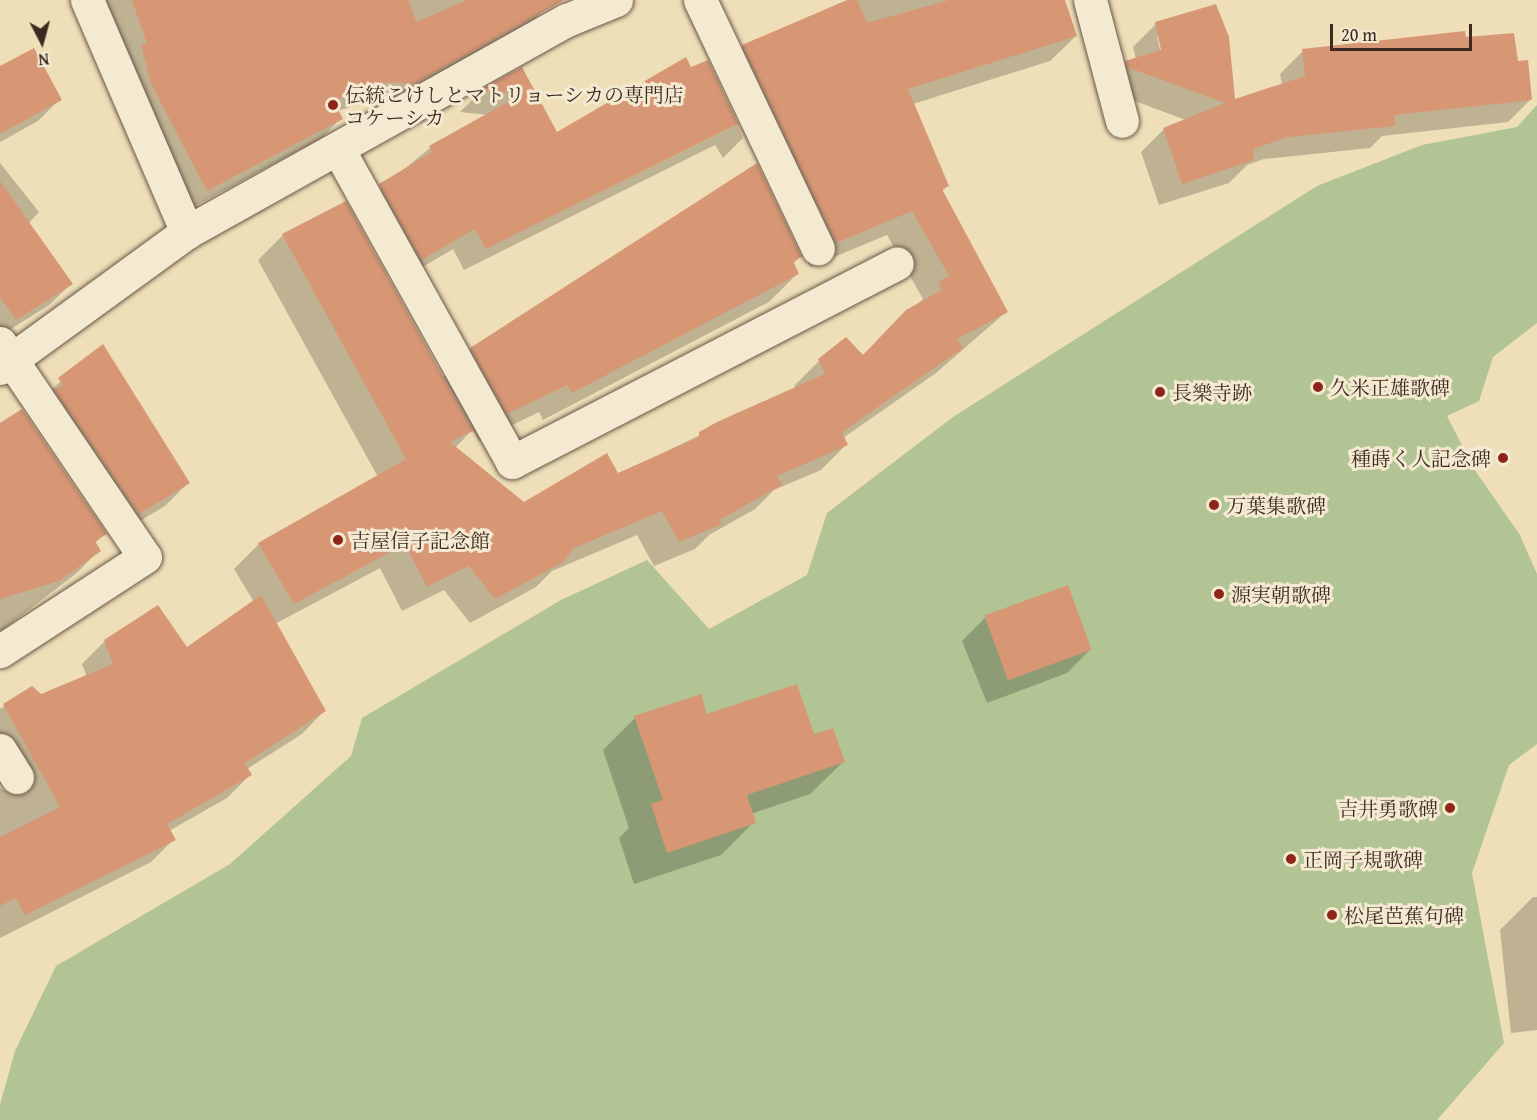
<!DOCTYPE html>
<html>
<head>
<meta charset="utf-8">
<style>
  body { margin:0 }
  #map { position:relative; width:1537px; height:1120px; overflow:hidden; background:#eedfb8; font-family:"Gentium Book Plus","Noto Serif JP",serif }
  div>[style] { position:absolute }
  .green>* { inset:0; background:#b2c394 }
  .shadow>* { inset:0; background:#0003 }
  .building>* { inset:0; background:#d79775; transform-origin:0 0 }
  .roads { filter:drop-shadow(0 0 2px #6a5748) drop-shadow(0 0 2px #6a5748) }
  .minor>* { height:33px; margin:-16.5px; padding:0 16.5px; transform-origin:16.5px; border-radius:16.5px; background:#f4ead1 }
  .dots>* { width:16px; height:16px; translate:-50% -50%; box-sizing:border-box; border:3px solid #f4ead1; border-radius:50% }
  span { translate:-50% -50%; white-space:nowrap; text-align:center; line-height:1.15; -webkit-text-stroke:6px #f4ead1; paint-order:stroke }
  .poi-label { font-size:20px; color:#3e2a22 }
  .left { translate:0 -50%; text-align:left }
  .right { translate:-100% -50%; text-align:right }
  .north { position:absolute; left:12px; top:12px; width:60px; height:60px; -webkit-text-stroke:4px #f4ead1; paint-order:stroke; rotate:174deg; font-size:16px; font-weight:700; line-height:24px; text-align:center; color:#3e2a22 }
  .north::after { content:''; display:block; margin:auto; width:21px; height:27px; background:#3e2a22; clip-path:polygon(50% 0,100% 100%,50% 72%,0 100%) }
  .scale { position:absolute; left:1330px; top:24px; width:142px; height:27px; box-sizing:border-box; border:3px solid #3e2a22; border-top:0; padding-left:8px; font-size:18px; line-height:21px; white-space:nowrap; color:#3e2a22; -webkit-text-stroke:4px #f4ead1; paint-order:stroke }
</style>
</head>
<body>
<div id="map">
  <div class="green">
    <i style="clip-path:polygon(1537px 105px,1537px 323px,1493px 357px,1479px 401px,1447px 416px,1474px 469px,1520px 535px,1537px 574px,1537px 744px,1509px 765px,1472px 873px,1504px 1043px,1437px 1120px,0 1120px,0 1105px,15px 1051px,56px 966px,230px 864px,351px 756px,362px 718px,561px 600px,647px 560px,709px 629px,807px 575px,827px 513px,953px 417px,1317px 186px,1422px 145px,1517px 127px)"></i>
  </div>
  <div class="shadow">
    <i style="clip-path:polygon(106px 0,542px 0,546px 8px,526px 28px,393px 103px,370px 101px,337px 111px,341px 118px,322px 138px,187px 210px)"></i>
    <i style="clip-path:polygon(851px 0,1050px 0,1076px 36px,1050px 61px,913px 104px,947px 186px,941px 192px,1006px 312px,936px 373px,843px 438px,846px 445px,821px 470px,774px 490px,755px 509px,709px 535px,695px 549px,654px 566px,637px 535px,552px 571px,536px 587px,470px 623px,444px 590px,402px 611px,380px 568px,275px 624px,324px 711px,302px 734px,247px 769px,250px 775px,227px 798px,169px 831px,174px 839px,151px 862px,0 938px,0 788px,11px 794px,0 774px,0 709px,32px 688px,40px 696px,87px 677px,82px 664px,105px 641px,187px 649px,254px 602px,234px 569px,259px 544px,378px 477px,258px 260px,283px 235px,345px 203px,442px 378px,471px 349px,800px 257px,793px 264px,797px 274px,769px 302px,543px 420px,539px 412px,479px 441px,472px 430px,455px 448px,524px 504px,617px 475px,796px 389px,794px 386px,819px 361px,862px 356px,923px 299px,887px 235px,810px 267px,718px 71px,743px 46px)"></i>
    <i style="clip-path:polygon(evenodd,1156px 24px,1234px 101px,1282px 85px,1280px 74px,1303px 51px,1465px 39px,1516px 62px,1531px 99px,1508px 122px,1382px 136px,1370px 148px,1264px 159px,1247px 165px,1229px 183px,1159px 205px,1141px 152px,1164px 129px,1186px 120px,1105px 90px,1103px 85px,1126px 62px,1136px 59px,1133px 47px,1156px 24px,1157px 36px,1160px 36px,1162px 58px,1157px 36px)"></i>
    <i style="clip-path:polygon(707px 62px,743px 138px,723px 158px,715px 145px,464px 270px,453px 249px,399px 281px,358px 207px,430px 148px,489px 115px,460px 112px,480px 92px,521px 69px,556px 134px)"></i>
    <i style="clip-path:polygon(0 68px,60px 99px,38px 121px,0 142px)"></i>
    <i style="clip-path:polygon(0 163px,39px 212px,28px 224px,71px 284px,49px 305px,0 336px)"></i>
    <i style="clip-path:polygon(102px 347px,188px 483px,165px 506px,115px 536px,36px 402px)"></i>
    <i style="clip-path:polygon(0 462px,105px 534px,95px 543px,99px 550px,78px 572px,0 632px)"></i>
    <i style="clip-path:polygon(985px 618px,1090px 650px,1067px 673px,987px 703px,962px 641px)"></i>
    <i style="clip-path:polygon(706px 715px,813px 736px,843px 762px,810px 794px,751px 814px,754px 822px,721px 855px,634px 884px,619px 838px,629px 828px,603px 750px,635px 718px)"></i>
    <i style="clip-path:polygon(1533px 897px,1537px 897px,1537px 1030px,1511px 1033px,1500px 930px)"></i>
  </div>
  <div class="building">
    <i style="clip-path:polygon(132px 0,409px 0,416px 22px,467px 0,564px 0,414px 84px,390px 82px,333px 100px,343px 119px,207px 191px,151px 84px,141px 45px,147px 44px)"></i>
    <i style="clip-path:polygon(847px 0,857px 0,867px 23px,949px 0,1065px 0,1077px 36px,908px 89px,949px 186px,942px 189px,1008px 312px,957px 339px,963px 348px,842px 432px,848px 445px,777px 476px,782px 485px,719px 520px,722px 524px,679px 542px,662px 511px,574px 548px,563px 562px,495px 599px,469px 566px,427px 587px,405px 544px,294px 604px,258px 543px,406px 459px,282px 234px,346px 201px,473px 431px,450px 442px,524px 502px,607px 453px,618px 473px,699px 437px,699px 432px,717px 422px,825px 374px,818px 359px,846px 337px,863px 355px,906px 310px,942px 290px,938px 282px,949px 276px,912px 211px,836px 243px,742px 45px)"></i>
    <i style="clip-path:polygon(1216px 4px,1229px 37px,1235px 99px,1305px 76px,1302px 49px,1465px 31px,1466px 37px,1514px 33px,1518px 61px,1528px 60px,1532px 100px,1394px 115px,1395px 126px,1288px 137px,1253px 149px,1254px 160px,1182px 184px,1163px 128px,1225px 103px,1127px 67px,1125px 61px,1161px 50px,1155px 22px)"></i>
    <i style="clip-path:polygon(34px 48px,62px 100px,0 134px,0 66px)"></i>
    <i style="clip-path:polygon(686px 57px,691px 67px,708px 60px,745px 138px,737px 124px,486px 249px,475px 229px,421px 260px,379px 184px,432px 152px,429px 146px,522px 94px,479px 90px,522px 67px,557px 132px)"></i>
    <i style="clip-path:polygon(757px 163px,802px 257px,793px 261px,799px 274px,572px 393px,567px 385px,507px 414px,470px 348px)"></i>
    <i style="clip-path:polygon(0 181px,73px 284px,16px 320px,0 297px)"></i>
    <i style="clip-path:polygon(103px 344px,190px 483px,139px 514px,54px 390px,63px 385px,58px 378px)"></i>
    <i style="clip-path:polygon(22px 409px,107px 534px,95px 541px,101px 551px,59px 581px,0 599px,0 423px)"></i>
    <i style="left:1068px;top:585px;width:69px;height:89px;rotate:70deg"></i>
    <i style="clip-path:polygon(261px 595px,326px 711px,245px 763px,252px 775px,167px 824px,176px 840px,25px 915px,16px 898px,0 906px,0 837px,60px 807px,3px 704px,32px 686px,41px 694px,113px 664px,104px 640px,158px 605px,187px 647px)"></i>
    <i style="clip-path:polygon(797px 684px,814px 734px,833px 728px,845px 762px,747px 795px,756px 823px,667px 853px,651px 804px,663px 800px,634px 716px,701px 694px,707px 714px)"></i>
  </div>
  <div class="roads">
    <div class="minor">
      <i style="left:87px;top:0;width:253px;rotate:66.7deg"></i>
      <i style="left:700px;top:0;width:275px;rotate:64.6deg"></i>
      <i style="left:1090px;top:0;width:125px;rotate:75.2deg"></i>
      <i style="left:338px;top:149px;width:358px;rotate:60.9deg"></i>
      <i style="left:512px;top:462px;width:433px;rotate:-27.3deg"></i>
      <i style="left:0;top:343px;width:258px;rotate:55.9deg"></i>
      <i style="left:145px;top:557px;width:173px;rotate:147deg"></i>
      <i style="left:0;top:368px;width:231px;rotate:-36deg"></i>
      <i style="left:187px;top:232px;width:435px;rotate:-29.2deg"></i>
      <i style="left:567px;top:20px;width:53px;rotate:-22.2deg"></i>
      <i style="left:0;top:750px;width:32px;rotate:58deg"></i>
    </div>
  </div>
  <div class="dots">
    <i style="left:333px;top:105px;background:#8f2418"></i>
    <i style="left:1318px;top:387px;background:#8f2418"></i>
    <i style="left:1160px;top:392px;background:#8f2418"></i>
    <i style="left:1503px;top:458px;background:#8f2418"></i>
    <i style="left:1214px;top:505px;background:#8f2418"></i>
    <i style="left:338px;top:540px;background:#8f2418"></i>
    <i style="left:1219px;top:594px;background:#8f2418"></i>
    <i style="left:1450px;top:808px;background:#8f2418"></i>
    <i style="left:1291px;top:859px;background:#8f2418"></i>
    <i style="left:1332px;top:915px;background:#8f2418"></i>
  </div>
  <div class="poi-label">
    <span class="left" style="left:345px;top:106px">伝統こけしとマトリョーシカの専門店<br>コケーシカ</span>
    <span class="left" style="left:1330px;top:387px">久米正雄歌碑</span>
    <span class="left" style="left:1172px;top:392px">長樂寺跡</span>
    <span class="right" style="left:1491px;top:458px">種蒔く人記念碑</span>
    <span class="left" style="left:1226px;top:505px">万葉集歌碑</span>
    <span class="left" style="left:350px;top:540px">吉屋信子記念館</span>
    <span class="left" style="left:1231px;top:594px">源実朝歌碑</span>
    <span class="right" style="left:1438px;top:808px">吉井勇歌碑</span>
    <span class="left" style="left:1303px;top:859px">正岡子規歌碑</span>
    <span class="left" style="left:1344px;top:915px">松尾芭蕉句碑</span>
  </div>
  <div class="north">N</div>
  <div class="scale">20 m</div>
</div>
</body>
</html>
